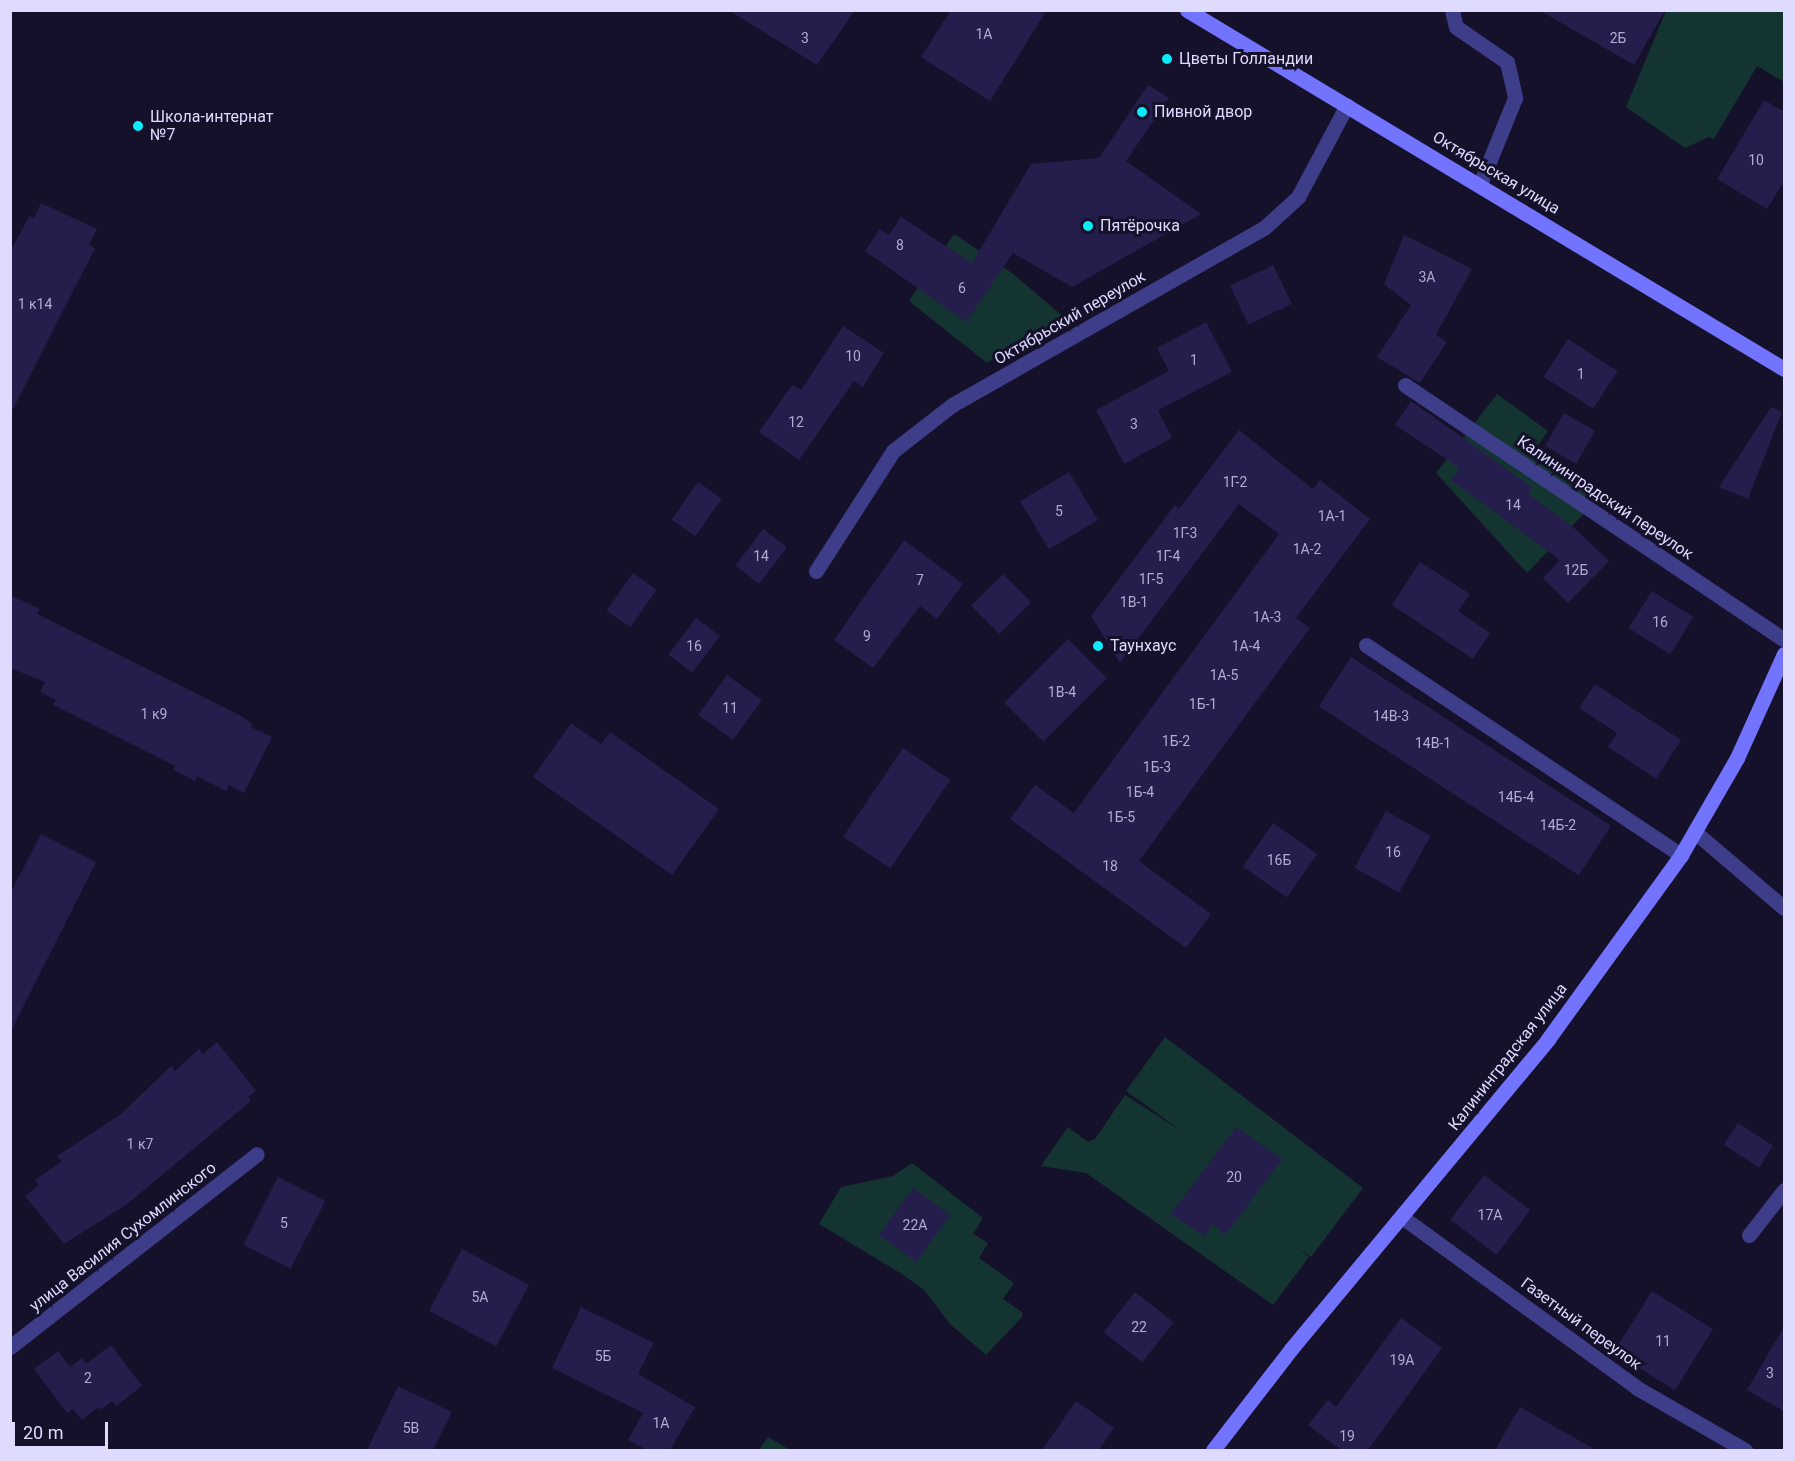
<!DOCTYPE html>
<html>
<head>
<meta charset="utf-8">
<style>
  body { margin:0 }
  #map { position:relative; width:1795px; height:1461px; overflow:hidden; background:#15112a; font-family:Roboto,sans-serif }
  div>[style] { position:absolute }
  .green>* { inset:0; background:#143432 }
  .building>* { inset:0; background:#251d4b; transform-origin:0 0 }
  .street>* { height:15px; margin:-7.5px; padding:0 7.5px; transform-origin:7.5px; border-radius:7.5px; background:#3d3d89 }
  .secondary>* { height:15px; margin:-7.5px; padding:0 7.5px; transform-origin:7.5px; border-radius:7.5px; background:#7273fe }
  .dots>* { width:16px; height:16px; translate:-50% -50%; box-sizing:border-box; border:3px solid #15112a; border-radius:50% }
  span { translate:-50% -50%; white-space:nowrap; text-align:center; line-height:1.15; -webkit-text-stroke:6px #15112a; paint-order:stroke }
  .number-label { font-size:14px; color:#b0acd2 }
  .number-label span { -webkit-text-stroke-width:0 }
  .poi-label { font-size:16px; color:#dedbff }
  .left { translate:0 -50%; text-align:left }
  .street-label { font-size:16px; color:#dedbff }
  .frame { position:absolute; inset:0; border:12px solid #dedbff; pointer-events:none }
  .scale { position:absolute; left:12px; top:1422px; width:96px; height:27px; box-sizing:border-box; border:3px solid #dedbff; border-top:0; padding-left:8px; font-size:18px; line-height:21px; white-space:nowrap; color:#dedbff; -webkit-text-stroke:4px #15112a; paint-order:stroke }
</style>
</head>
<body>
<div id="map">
  <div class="green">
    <i style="clip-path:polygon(1666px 11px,1784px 11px,1784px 82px,1757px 66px,1714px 139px,1709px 137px,1685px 148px,1626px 107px)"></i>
    <i style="clip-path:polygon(954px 234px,1012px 273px,1065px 318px,987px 363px,909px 301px)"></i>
    <i style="clip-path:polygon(1497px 394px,1548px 431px,1532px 454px,1596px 501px,1527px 573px,1436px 473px)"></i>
    <i style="clip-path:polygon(1165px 1037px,1363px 1188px,1311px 1257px,1298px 1248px,1309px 1257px,1273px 1305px,1086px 1173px,1041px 1166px,1068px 1127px,1088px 1142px,1095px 1139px,1125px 1095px,1183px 1132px,1126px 1091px)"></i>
    <i style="clip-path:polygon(912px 1163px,983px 1218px,973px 1234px,988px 1243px,979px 1258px,1014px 1283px,1003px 1299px,1022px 1312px,1022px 1317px,986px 1355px,950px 1324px,924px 1290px,902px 1274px,819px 1224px,841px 1187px,893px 1176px)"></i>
    <i style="clip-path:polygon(768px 1437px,790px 1450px,759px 1450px)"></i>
  </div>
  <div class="building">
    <i style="clip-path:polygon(728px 10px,855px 10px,817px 65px)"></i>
    <i style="clip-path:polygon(951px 10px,1047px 10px,990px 101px,921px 57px)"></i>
    <i style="clip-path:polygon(1539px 10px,1665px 10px,1634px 65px)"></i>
    <i style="clip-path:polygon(1148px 85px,1169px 98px,1126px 161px,1201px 214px,1072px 287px,1013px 253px,966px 322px,865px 251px,880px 229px,889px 235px,901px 217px,972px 263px,1031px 164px,1099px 158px)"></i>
    <i style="clip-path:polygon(1764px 100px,1785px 112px,1785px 180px,1767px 209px,1717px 179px)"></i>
    <i style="clip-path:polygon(41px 203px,97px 229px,89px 245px,95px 248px,10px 415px,10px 252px,29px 216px,34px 218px)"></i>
    <i style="clip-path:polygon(1404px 235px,1472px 269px,1436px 335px,1447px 342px,1420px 383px,1377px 357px,1411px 305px,1384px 284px)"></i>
    <i style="left:1273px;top:265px;width:43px;height:48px;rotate:64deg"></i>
    <i style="clip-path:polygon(1206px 322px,1232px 372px,1158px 410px,1172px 438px,1124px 464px,1096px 410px,1169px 371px,1157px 348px)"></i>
    <i style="clip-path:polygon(843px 326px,884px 353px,863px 387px,854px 381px,799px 460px,759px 432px,792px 385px,801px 390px)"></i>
    <i style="left:1568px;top:339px;width:59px;height:45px;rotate:33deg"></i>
    <i style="clip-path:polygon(1411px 401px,1532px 487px,1528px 494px,1573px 527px,1609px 561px,1568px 603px,1543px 578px,1560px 560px,1451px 480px,1460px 468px,1395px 425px)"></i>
    <i style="clip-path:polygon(1771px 407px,1782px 412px,1748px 499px,1719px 487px)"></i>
    <i style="left:1564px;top:413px;width:36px;height:38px;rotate:30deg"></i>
    <i style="clip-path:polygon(1239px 430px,1313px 489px,1320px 480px,1370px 519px,1296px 618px,1310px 628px,1139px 861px,1211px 914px,1186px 948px,1010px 819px,1035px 785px,1074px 813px,1279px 534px,1239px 504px,1120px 663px,1091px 616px,1175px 505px,1179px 509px)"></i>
    <i style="left:1069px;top:472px;width:56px;height:57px;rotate:59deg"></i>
    <i style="left:698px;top:482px;width:29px;height:46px;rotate:35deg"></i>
    <i style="left:763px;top:529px;width:30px;height:46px;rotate:37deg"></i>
    <i style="clip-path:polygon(904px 540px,963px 584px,937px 619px,920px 606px,873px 668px,834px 640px)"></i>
    <i style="clip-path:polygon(1420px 562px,1470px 594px,1458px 611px,1490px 633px,1473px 659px,1392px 605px)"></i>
    <i style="left:633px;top:573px;width:29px;height:46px;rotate:35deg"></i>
    <i style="left:1003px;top:574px;width:40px;height:45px;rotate:45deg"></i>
    <i style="left:1652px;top:591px;width:49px;height:44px;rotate:32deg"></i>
    <i style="clip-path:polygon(10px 595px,40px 609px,37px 614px,243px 717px,252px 724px,251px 727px,272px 737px,244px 793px,229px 785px,226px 791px,197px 776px,195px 781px,173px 770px,175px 766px,53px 705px,56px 700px,40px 692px,45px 682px,10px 668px)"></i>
    <i style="left:696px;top:618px;width:30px;height:46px;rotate:37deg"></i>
    <i style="left:1068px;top:639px;width:55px;height:90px;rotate:45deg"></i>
    <i style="left:1351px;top:657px;width:310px;height:59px;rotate:33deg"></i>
    <i style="left:727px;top:675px;width:43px;height:49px;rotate:36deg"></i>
    <i style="clip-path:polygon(1595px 684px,1681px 740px,1656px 779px,1608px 747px,1617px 733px,1579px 708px)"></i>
    <i style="clip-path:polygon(571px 723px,601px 744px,610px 732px,719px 809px,672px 875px,533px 777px)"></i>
    <i style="left:903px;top:748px;width:57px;height:107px;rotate:34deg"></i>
    <i style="left:1386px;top:811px;width:51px;height:65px;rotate:29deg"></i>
    <i style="left:1273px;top:823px;width:54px;height:53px;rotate:35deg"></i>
    <i style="clip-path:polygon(41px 834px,96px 862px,10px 1033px,10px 894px)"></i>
    <i style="clip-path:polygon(217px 1042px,256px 1091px,248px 1097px,251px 1101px,126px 1205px,64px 1244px,25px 1196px,39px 1185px,35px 1180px,62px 1161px,57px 1156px,121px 1114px,171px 1066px,175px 1071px,199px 1049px,203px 1054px)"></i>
    <i style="left:1738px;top:1123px;width:42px;height:26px;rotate:33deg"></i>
    <i style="clip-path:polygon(1236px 1127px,1282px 1159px,1226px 1234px,1212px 1224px,1204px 1236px,1171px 1214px)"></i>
    <i style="left:1484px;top:1175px;width:58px;height:56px;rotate:37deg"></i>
    <i style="left:278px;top:1177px;width:53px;height:76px;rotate:27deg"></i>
    <i style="left:913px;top:1188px;width:46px;height:58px;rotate:36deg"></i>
    <i style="left:462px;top:1249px;width:76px;height:70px;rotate:28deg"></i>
    <i style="left:1652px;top:1291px;width:72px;height:72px;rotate:32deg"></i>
    <i style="left:1135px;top:1292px;width:49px;height:51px;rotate:38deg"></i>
    <i style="clip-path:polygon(581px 1307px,654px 1343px,638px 1374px,695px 1407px,670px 1450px,647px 1450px,628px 1440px,643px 1413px,552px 1368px)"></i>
    <i style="clip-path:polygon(1401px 1318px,1442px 1348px,1368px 1450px,1341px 1450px,1308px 1425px,1328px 1400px,1336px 1407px)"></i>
    <i style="clip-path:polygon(1785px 1325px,1785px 1412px,1747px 1390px)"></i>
    <i style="clip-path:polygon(111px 1345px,142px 1386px,116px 1406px,112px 1401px,101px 1410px,98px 1407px,82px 1420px,73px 1409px,67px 1413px,34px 1369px,58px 1351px,70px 1367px,82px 1358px,86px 1364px)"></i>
    <i style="clip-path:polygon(398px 1386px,452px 1412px,433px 1450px,367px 1450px)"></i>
    <i style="clip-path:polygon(1076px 1401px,1114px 1428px,1099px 1450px,1042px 1450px)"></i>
    <i style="clip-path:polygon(1520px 1407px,1596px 1450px,1495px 1450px)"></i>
  </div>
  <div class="street">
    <i style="left:1452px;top:10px;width:17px;rotate:77deg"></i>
    <i style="left:1456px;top:27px;width:62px;rotate:34.5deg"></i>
    <i style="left:1507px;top:62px;width:37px;rotate:77deg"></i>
    <i style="left:1515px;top:98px;width:93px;rotate:112.1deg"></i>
    <i style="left:1405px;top:385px;width:457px;rotate:33.9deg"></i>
    <i style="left:816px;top:571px;width:143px;rotate:-57.3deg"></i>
    <i style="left:893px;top:451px;width:75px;rotate:-37.9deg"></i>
    <i style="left:952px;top:405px;width:359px;rotate:-29.6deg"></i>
    <i style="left:1264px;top:228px;width:46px;rotate:-42.4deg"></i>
    <i style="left:1298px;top:197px;width:104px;rotate:-62deg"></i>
    <i style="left:1366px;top:645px;width:379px;rotate:33.7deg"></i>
    <i style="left:1695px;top:832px;width:117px;rotate:40.5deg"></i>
    <i style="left:1402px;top:1217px;width:291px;rotate:36deg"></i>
    <i style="left:1637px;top:1388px;width:125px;rotate:29.9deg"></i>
    <i style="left:1749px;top:1235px;width:57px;rotate:-52.1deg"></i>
    <i style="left:10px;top:1347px;width:313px;rotate:-38deg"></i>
  </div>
  <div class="secondary">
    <i style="left:1187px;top:10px;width:697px;rotate:31.02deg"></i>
    <i style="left:1213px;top:1450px;width:128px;rotate:-52.3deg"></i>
    <i style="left:1291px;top:1349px;width:403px;rotate:-50.3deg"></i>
    <i style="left:1548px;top:1039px;width:227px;rotate:-54.1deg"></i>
    <i style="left:1681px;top:855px;width:112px;rotate:-60deg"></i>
    <i style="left:1737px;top:758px;width:114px;rotate:-65.7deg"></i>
  </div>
  <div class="dots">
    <i style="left:1167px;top:59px;background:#08ebfd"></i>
    <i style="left:1142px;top:112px;background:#08ebfd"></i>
    <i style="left:138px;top:126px;background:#08ebfd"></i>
    <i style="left:1088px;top:226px;background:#08ebfd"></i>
    <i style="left:1098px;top:646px;background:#08ebfd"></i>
  </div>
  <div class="number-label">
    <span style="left:984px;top:34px">1А</span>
    <span style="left:805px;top:38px">3</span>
    <span style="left:1618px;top:38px">2Б</span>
    <span style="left:1756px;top:160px">10</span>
    <span style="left:900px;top:245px">8</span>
    <span style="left:1427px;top:277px">3А</span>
    <span style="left:962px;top:288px">6</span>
    <span style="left:35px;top:304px">1 к14</span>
    <span style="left:853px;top:356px">10</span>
    <span style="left:1194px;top:360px">1</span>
    <span style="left:1581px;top:374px">1</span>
    <span style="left:796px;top:422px">12</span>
    <span style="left:1134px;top:424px">3</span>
    <span style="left:1235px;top:482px">1Г-2</span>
    <span style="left:1513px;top:505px">14</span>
    <span style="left:1059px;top:511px">5</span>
    <span style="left:1332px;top:516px">1А-1</span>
    <span style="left:1185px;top:533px">1Г-3</span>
    <span style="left:1307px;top:549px">1А-2</span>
    <span style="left:761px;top:556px">14</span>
    <span style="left:1168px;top:556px">1Г-4</span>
    <span style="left:1576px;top:570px">12Б</span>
    <span style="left:1151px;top:579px">1Г-5</span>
    <span style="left:920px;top:580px">7</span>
    <span style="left:1134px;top:602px">1В-1</span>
    <span style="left:1267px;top:617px">1А-3</span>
    <span style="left:1660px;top:622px">16</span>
    <span style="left:867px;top:636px">9</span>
    <span style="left:694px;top:646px">16</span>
    <span style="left:1246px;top:646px">1А-4</span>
    <span style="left:1224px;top:675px">1А-5</span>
    <span style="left:1062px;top:692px">1В-4</span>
    <span style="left:1203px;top:704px">1Б-1</span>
    <span style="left:730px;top:708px">11</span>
    <span style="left:154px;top:714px">1 к9</span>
    <span style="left:1391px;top:716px">14В-3</span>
    <span style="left:1176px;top:741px">1Б-2</span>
    <span style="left:1433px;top:743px">14В-1</span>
    <span style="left:1157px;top:767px">1Б-3</span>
    <span style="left:1140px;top:792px">1Б-4</span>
    <span style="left:1516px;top:797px">14Б-4</span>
    <span style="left:1121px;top:817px">1Б-5</span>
    <span style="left:1558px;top:825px">14Б-2</span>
    <span style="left:1393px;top:852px">16</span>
    <span style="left:1279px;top:860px">16Б</span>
    <span style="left:1110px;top:866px">18</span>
    <span style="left:140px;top:1144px">1 к7</span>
    <span style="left:1234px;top:1177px">20</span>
    <span style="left:1490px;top:1215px">17А</span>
    <span style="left:284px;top:1223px">5</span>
    <span style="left:915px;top:1225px">22А</span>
    <span style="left:480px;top:1297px">5А</span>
    <span style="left:1139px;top:1327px">22</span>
    <span style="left:1663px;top:1341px">11</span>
    <span style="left:603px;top:1356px">5Б</span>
    <span style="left:1402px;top:1360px">19А</span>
    <span style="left:1770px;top:1373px">3</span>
    <span style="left:88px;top:1378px">2</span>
    <span style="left:661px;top:1423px">1А</span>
    <span style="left:411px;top:1428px">5В</span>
    <span style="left:1347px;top:1436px">19</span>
  </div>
  <div class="poi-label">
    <span class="left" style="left:1179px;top:59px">Цветы Голландии</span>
    <span class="left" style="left:1154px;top:112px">Пивной двор</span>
    <span class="left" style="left:150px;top:126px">Школа-интернат<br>№7</span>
    <span class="left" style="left:1100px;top:226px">Пятёрочка</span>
    <span class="left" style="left:1110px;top:646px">Таунхаус</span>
  </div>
  <div class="street-label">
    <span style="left:1496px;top:173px;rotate:31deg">Октябрьская улица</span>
    <span style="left:1070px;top:318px;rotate:-30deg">Октябрьский переулок</span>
    <span style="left:1605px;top:498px;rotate:34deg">Калининградский переулок</span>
    <span style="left:1508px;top:1057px;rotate:-52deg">Калининградская улица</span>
    <span style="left:123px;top:1237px;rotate:-38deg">улица Василия Сухомлинского</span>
    <span style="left:1581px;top:1324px;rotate:36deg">Газетный переулок</span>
  </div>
  <div class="frame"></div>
  <div class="scale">20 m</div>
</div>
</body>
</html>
